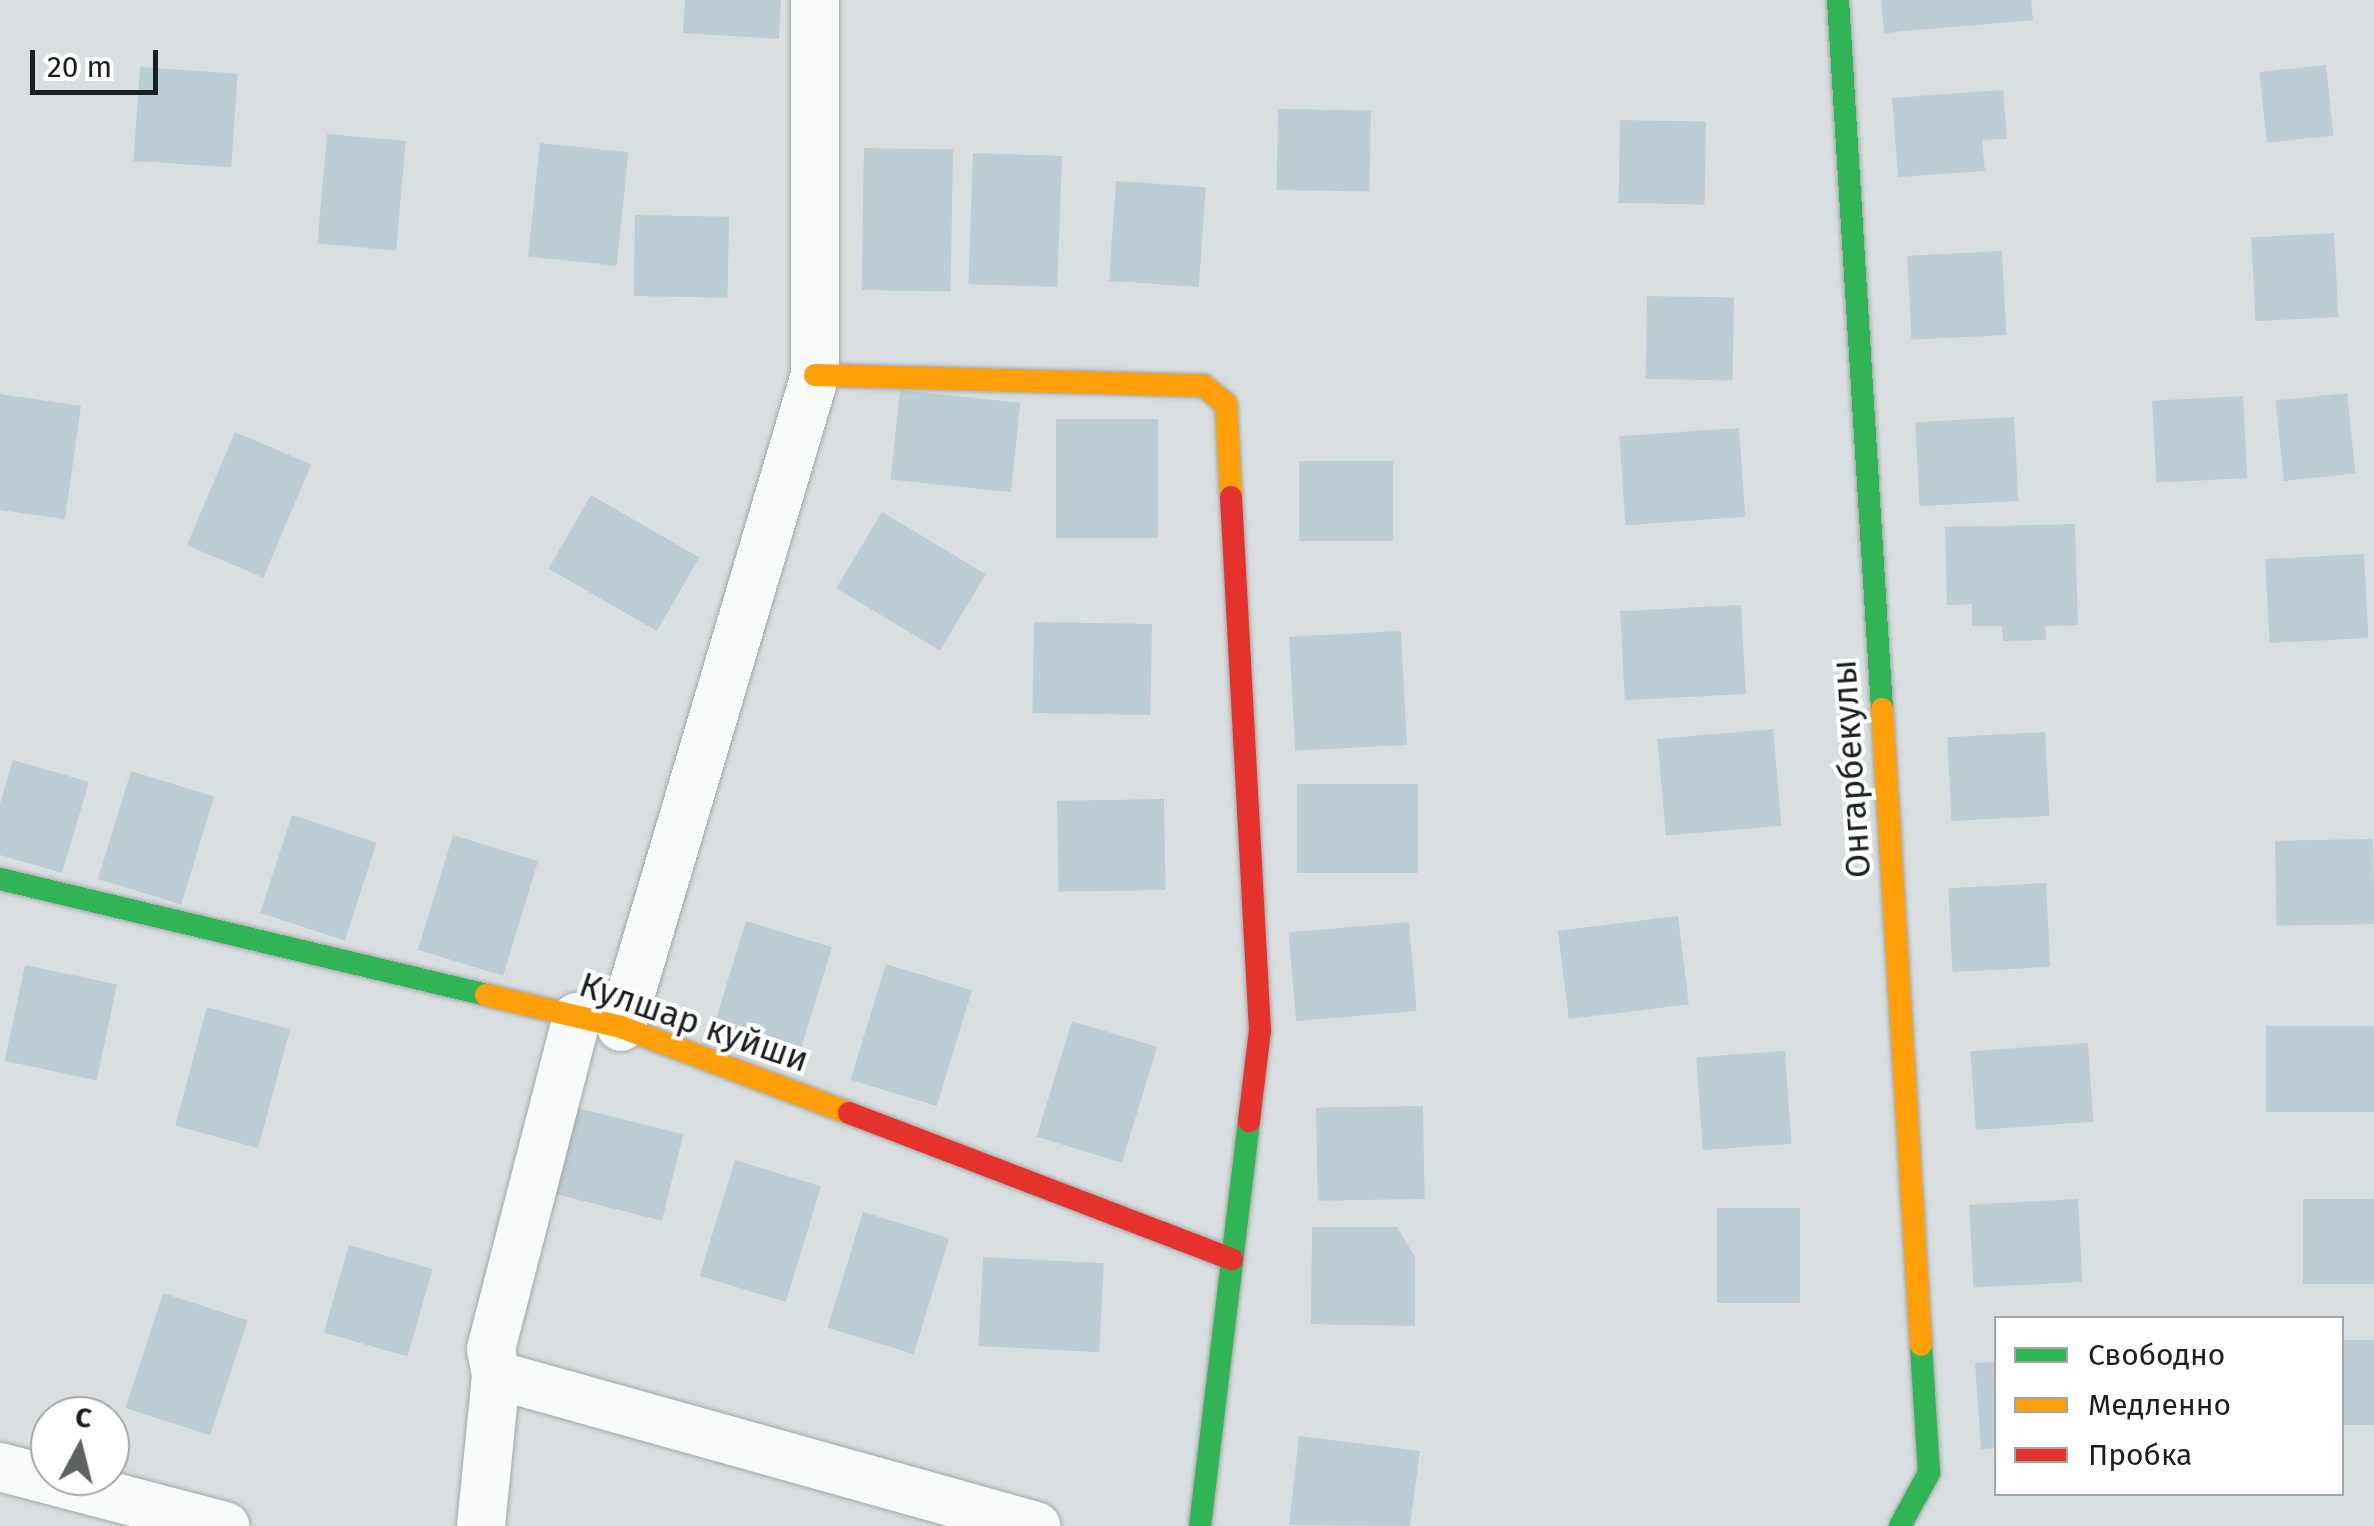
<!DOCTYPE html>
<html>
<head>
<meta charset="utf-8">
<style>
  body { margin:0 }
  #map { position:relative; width:2374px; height:1526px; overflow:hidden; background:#d9dfe0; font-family:"Fira Sans",sans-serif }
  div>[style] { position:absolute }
  .building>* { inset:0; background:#bdcdd4; transform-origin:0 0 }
  .roads { filter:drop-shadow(0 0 2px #a1a6a6) drop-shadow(0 0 2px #a1a6a6) }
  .street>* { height:48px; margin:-24px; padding:0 24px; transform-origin:24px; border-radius:24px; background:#f9fafa }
  .fast>* { height:22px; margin:-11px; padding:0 11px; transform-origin:11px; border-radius:11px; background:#30b455 }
  .slow>* { height:22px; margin:-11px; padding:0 11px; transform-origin:11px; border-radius:11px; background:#ff9f0a }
  .jam>* { height:22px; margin:-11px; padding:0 11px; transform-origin:11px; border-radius:11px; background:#e5322d }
  span { translate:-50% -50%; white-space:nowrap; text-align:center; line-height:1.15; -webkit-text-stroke:8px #fff; paint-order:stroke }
  .street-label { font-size:35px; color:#1b1f20 }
  .legend { position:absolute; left:1994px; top:1316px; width:350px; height:180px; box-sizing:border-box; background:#fff; border:2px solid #a4a5a6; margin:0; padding:12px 18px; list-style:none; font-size:30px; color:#1b1f20 }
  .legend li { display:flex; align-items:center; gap:20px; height:50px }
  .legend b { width:50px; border:2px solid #a4a5a6 }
  .north { position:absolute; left:30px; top:1396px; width:100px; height:100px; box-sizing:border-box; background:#fff; border:2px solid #a4a5a6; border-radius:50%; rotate:7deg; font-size:28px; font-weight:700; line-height:40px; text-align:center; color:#1b1f20 }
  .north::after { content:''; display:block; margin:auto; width:35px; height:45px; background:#5e6263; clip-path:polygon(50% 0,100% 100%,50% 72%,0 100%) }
  .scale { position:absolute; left:30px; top:50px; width:128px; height:45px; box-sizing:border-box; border:5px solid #1b1f20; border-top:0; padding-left:12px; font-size:30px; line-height:35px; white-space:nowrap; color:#1b1f20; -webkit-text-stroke:8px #fff; paint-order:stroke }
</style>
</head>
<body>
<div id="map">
  <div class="building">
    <i style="clip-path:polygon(685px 0,781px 0,779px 39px,683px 33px)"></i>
    <i style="clip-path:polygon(1881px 0,2031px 0,2033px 20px,1884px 33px)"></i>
    <i style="left:2326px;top:65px;width:71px;height:67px;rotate:84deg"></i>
    <i style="left:140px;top:67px;width:98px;height:94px;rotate:4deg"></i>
    <i style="clip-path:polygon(2003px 90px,2007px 139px,1982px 140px,1985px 171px,1898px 177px,1892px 98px)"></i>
    <i style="left:1278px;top:109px;width:93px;height:81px;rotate:1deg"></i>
    <i style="left:1620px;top:120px;width:86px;height:83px;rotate:1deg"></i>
    <i style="left:327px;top:134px;width:79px;height:110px;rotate:5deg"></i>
    <i style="left:540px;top:143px;width:89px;height:114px;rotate:6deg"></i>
    <i style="left:864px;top:148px;width:89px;height:142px;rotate:1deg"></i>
    <i style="left:973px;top:153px;width:89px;height:131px;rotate:2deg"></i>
    <i style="left:1116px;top:181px;width:90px;height:100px;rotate:4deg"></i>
    <i style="left:635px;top:215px;width:94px;height:81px;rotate:1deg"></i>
    <i style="left:2334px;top:233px;width:84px;height:83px;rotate:87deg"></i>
    <i style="left:2002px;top:251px;width:84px;height:95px;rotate:87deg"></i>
    <i style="left:1647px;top:296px;width:87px;height:83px;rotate:1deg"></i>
    <i style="left:900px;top:390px;width:121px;height:90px;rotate:6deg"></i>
    <i style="left:2347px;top:393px;width:81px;height:72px;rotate:84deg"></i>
    <i style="clip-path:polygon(0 394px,81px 406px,65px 519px,0 510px)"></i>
    <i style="left:2243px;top:396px;width:82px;height:91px;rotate:87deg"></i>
    <i style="left:2014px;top:417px;width:84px;height:99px;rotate:87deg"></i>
    <i style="left:1158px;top:419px;width:119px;height:102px;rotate:90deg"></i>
    <i style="left:1739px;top:428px;width:89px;height:120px;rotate:86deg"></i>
    <i style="left:235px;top:432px;width:83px;height:123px;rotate:23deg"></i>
    <i style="left:1299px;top:461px;width:94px;height:80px"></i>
    <i style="left:591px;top:495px;width:125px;height:85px;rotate:30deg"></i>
    <i style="left:882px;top:512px;width:121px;height:89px;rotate:31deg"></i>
    <i style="clip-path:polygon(2075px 524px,2078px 625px,2045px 626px,2046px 640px,2003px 641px,2002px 626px,1972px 626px,1972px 604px,1947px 605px,1945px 527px)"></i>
    <i style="left:2364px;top:554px;width:84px;height:99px;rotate:87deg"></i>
    <i style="left:1741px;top:605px;width:89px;height:121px;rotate:87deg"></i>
    <i style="left:1034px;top:622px;width:118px;height:91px;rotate:1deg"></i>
    <i style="left:1401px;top:631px;width:114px;height:112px;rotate:87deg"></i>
    <i style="left:1773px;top:729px;width:97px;height:116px;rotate:85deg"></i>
    <i style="left:2045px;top:732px;width:84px;height:98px;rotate:87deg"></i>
    <i style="clip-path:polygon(13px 760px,89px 782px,62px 873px,0 855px,0 804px)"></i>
    <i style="left:131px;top:771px;width:87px;height:113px;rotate:17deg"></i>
    <i style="left:1297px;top:784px;width:121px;height:89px"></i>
    <i style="left:1164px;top:799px;width:91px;height:107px;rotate:89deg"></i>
    <i style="left:292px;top:815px;width:89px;height:103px;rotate:18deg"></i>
    <i style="left:453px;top:835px;width:89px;height:120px;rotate:17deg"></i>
    <i style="left:2373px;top:839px;width:85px;height:98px;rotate:89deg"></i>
    <i style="left:2046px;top:883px;width:84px;height:98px;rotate:87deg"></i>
    <i style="left:1678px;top:916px;width:89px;height:121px;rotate:83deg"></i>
    <i style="left:746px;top:921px;width:90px;height:120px;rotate:17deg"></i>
    <i style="left:1409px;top:922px;width:89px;height:121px;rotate:85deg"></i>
    <i style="left:886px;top:964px;width:90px;height:121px;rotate:17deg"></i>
    <i style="left:25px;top:965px;width:94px;height:98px;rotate:12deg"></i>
    <i style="left:207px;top:1007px;width:86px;height:123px;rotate:15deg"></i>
    <i style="left:1072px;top:1021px;width:89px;height:121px;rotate:17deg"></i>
    <i style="left:2374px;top:1026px;width:86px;height:108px;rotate:90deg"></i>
    <i style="left:2088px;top:1043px;width:79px;height:118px;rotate:86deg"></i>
    <i style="left:1785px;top:1051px;width:93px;height:89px;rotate:86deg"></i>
    <i style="left:566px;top:1105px;width:121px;height:89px;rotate:14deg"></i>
    <i style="left:1423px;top:1106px;width:93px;height:107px;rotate:89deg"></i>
    <i style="left:735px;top:1160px;width:90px;height:121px;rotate:17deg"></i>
    <i style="left:2078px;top:1199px;width:83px;height:109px;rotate:87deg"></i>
    <i style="left:2374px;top:1199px;width:85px;height:71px;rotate:90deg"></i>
    <i style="left:1717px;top:1208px;width:83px;height:95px"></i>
    <i style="left:863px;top:1212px;width:90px;height:121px;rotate:17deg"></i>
    <i style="clip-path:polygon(1312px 1227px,1397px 1227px,1415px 1257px,1415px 1326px,1311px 1324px)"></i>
    <i style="left:349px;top:1245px;width:87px;height:91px;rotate:16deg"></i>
    <i style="left:983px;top:1257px;width:121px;height:89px;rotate:3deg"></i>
    <i style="left:163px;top:1293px;width:89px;height:121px;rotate:18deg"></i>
    <i style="left:2374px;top:1340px;width:85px;height:32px;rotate:90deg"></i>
    <i style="clip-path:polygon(1996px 1361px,1996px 1448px,1981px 1449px,1975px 1363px)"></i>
    <i style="clip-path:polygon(1299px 1436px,1420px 1451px,1410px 1526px,1289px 1525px)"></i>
  </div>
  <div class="roads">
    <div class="street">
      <i style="left:621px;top:1027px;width:680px;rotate:-73.43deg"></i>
      <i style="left:815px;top:375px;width:375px;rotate:-90deg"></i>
      <i style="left:496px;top:1375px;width:561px;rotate:15.62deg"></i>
      <i style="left:0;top:1467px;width:233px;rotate:14.7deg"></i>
      <i style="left:481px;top:1526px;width:152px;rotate:-84.3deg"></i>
      <i style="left:496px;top:1375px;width:26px;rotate:-101deg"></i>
      <i style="left:491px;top:1349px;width:343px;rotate:-75.5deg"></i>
    </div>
    <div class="fast">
      <i style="left:1838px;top:0;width:710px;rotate:86.45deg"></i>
      <i style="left:0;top:879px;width:500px;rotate:13.4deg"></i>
      <i style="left:1200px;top:1526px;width:408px;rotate:-83.1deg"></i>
      <i style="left:1900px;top:1526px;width:60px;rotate:-61.3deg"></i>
      <i style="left:1929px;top:1473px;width:128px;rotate:-93.6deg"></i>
    </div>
    <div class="slow">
      <i style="left:815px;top:375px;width:389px;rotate:1.6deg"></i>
      <i style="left:1204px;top:386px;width:28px;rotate:39deg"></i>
      <i style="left:1226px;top:404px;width:93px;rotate:86.9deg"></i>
      <i style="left:1882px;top:709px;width:637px;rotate:86.49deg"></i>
      <i style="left:486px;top:995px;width:139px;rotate:13.3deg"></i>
      <i style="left:621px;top:1027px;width:244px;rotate:20.7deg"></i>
    </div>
    <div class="jam">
      <i style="left:1231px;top:497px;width:534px;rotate:86.89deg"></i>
      <i style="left:1260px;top:1030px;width:92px;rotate:96.9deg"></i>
      <i style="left:849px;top:1113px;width:410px;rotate:20.9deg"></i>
    </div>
  </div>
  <div class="street-label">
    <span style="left:1851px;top:769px;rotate:-94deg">Онгарбекулы</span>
    <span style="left:694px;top:1022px;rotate:19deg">Кулшар куйши</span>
  </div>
  <ul class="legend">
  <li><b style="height:12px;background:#30b455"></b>Свободно</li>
  <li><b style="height:12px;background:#ff9f0a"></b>Медленно</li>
  <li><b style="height:12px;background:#e5322d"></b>Пробка</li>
  </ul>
  <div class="north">С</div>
  <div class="scale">20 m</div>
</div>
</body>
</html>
